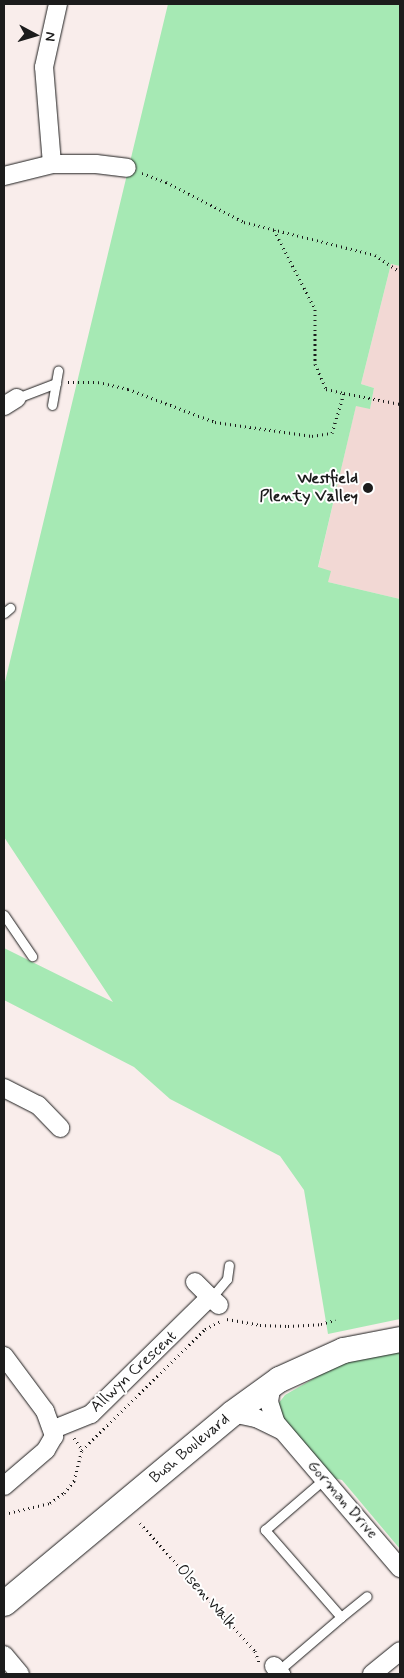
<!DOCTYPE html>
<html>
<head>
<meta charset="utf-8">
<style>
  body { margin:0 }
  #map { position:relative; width:404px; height:1678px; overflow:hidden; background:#f9edeb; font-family:Mynerve,sans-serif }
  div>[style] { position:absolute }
  .built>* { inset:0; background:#f2d8d4 }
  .green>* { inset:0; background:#a6e9b4 }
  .path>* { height:3px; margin-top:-1.5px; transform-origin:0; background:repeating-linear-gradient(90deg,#1c1c1c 0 1px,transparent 0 5px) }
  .roads { filter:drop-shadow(0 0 1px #1c1c1c) drop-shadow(0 0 1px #1c1c1c) }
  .service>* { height:9px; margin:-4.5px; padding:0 4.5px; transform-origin:4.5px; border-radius:4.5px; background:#fff }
  .minor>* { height:18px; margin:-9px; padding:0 9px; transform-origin:9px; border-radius:9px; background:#fff }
  .secondary>* { height:25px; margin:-12.5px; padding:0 12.5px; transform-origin:12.5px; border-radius:12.5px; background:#fff }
  .dots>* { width:14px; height:14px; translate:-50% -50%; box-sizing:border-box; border:2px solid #fff; border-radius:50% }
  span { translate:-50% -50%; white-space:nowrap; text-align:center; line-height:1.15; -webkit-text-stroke:4px #fff; paint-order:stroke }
  .poi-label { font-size:16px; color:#1c1c1c; font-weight:700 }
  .right { translate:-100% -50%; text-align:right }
  .street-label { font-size:16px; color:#1c1c1c }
  .frame { position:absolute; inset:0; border:5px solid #1c1c1c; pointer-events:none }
  .north { position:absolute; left:10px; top:10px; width:50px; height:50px; -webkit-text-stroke:4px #fff; paint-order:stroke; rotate:96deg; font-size:14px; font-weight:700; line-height:20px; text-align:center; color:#1c1c1c }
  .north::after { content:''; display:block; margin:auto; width:18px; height:22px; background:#1c1c1c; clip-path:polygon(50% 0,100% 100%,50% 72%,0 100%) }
</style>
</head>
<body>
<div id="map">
  <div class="built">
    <i style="clip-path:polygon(391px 264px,400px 266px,400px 599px,328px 582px,318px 568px,356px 405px,370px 408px,374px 388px,361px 384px)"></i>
  </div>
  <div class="green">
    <i style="clip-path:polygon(168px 4px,400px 4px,400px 266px,391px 264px,361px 384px,374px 388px,370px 409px,356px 406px,318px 567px,331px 571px,328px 582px,400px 599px,400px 1319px,328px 1334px,304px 1190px,280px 1156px,170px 1099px,134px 1067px,4px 1000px,4px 948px,113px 1002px,4px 837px,4px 686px)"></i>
    <i style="clip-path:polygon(400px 1350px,400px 1549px,342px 1480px,333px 1478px,280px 1414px,278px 1404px,285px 1395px,339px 1364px)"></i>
  </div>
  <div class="path">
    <i style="left:142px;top:173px;width:26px;rotate:21deg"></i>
    <i style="left:166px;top:182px;width:88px;rotate:27.1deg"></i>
    <i style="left:244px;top:222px;width:135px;rotate:14.1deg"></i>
    <i style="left:375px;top:255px;width:30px;rotate:34deg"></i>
    <i style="left:274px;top:230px;width:89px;rotate:62.6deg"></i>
    <i style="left:315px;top:309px;width:55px;rotate:90deg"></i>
    <i style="left:315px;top:364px;width:27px;rotate:66deg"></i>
    <i style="left:326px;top:389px;width:18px;rotate:13deg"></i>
    <i style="left:68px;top:382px;width:30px"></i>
    <i style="left:98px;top:382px;width:31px;rotate:13deg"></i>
    <i style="left:128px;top:389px;width:93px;rotate:20.8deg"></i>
    <i style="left:215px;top:422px;width:98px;rotate:8.2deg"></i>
    <i style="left:312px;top:436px;width:20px;rotate:-9deg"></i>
    <i style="left:332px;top:433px;width:42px;rotate:-73.3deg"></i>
    <i style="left:344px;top:393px;width:57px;rotate:11.1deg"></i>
    <i style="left:227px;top:1319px;width:34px;rotate:10deg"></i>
    <i style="left:260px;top:1325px;width:28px;rotate:2deg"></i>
    <i style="left:288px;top:1326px;width:33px;rotate:-3deg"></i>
    <i style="left:321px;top:1324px;width:15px;rotate:-16deg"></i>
    <i style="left:74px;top:1438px;width:14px;rotate:56deg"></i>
    <i style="left:4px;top:1514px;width:47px;rotate:-13.4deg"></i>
    <i style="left:50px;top:1503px;width:17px;rotate:-36deg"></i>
    <i style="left:64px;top:1493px;width:16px;rotate:-50deg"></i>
    <i style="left:74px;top:1481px;width:32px;rotate:-76deg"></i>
    <i style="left:82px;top:1450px;width:173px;rotate:-44.5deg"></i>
    <i style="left:205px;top:1329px;width:18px;rotate:-27deg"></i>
    <i style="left:140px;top:1523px;width:172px;rotate:48.1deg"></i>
    <i style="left:255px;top:1651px;width:12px;rotate:70deg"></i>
  </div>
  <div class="roads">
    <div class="service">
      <i style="left:17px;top:398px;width:42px;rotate:-21deg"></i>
      <i style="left:52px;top:405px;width:35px;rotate:-80deg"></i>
      <i style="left:4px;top:613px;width:8px;rotate:-40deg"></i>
      <i style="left:4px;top:915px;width:50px;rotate:55.7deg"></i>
      <i style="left:211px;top:1298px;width:25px;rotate:-50deg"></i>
      <i style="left:227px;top:1279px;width:14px;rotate:-82deg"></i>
      <i style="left:341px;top:1617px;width:33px;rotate:-39deg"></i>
      <i style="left:278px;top:1671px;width:83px;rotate:-40.6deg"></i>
      <i style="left:341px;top:1617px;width:116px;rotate:-131.1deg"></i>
      <i style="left:265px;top:1530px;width:78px;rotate:-40.8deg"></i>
    </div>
    <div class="minor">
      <i style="left:52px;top:164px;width:97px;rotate:-94.7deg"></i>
      <i style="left:44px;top:67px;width:65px;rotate:-77.5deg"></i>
      <i style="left:4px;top:176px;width:49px;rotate:-14deg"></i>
      <i style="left:52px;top:164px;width:44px"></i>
      <i style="left:96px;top:164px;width:31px;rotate:7deg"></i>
      <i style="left:4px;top:406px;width:15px;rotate:-32deg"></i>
      <i style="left:4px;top:1088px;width:38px;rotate:27deg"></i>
      <i style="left:38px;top:1105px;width:32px;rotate:46deg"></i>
      <i style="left:195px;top:1282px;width:21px;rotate:45deg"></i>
      <i style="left:4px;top:1356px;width:69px;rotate:53.3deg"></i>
      <i style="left:45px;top:1411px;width:27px;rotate:70deg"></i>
      <i style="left:54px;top:1436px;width:16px;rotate:120deg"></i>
      <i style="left:46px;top:1450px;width:55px;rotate:139.4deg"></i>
      <i style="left:277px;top:1381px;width:10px;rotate:127deg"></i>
      <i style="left:271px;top:1389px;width:13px;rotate:99deg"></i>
      <i style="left:269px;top:1402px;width:22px;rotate:72deg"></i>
      <i style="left:276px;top:1423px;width:191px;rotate:49.5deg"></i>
      <i style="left:232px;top:1413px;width:25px;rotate:12deg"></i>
      <i style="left:256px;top:1418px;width:28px;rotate:26deg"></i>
      <i style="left:54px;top:1429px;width:40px;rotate:-22deg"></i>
      <i style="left:91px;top:1414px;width:167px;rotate:-44.5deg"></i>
      <i style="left:210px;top:1297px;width:12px;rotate:42deg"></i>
      <i style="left:4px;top:1655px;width:25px;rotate:50deg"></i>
      <i style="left:274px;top:1666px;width:11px;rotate:49deg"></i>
      <i style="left:372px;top:1674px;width:36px;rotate:-39deg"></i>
    </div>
    <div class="secondary">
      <i style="left:4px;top:1603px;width:297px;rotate:-39.8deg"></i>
      <i style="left:232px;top:1413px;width:58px;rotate:-35.9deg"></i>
      <i style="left:279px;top:1379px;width:70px;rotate:-24.4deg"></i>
      <i style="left:343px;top:1350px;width:58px;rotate:-10.9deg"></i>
    </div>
  </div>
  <div class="dots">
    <i style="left:368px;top:488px;background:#1c1c1c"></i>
  </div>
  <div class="poi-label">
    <span class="right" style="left:358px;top:488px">Westfield<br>Plenty Valley</span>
  </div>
  <div class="street-label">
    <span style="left:134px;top:1372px;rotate:-43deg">Allwyn Crescent</span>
    <span style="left:190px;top:1449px;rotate:-40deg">Bush Boulevard</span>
    <span style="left:342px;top:1500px;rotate:49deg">Gorman Drive</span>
    <span style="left:206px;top:1597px;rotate:48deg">Olsen Walk</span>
  </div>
  <div class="frame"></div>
  <div class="north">N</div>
</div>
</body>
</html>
